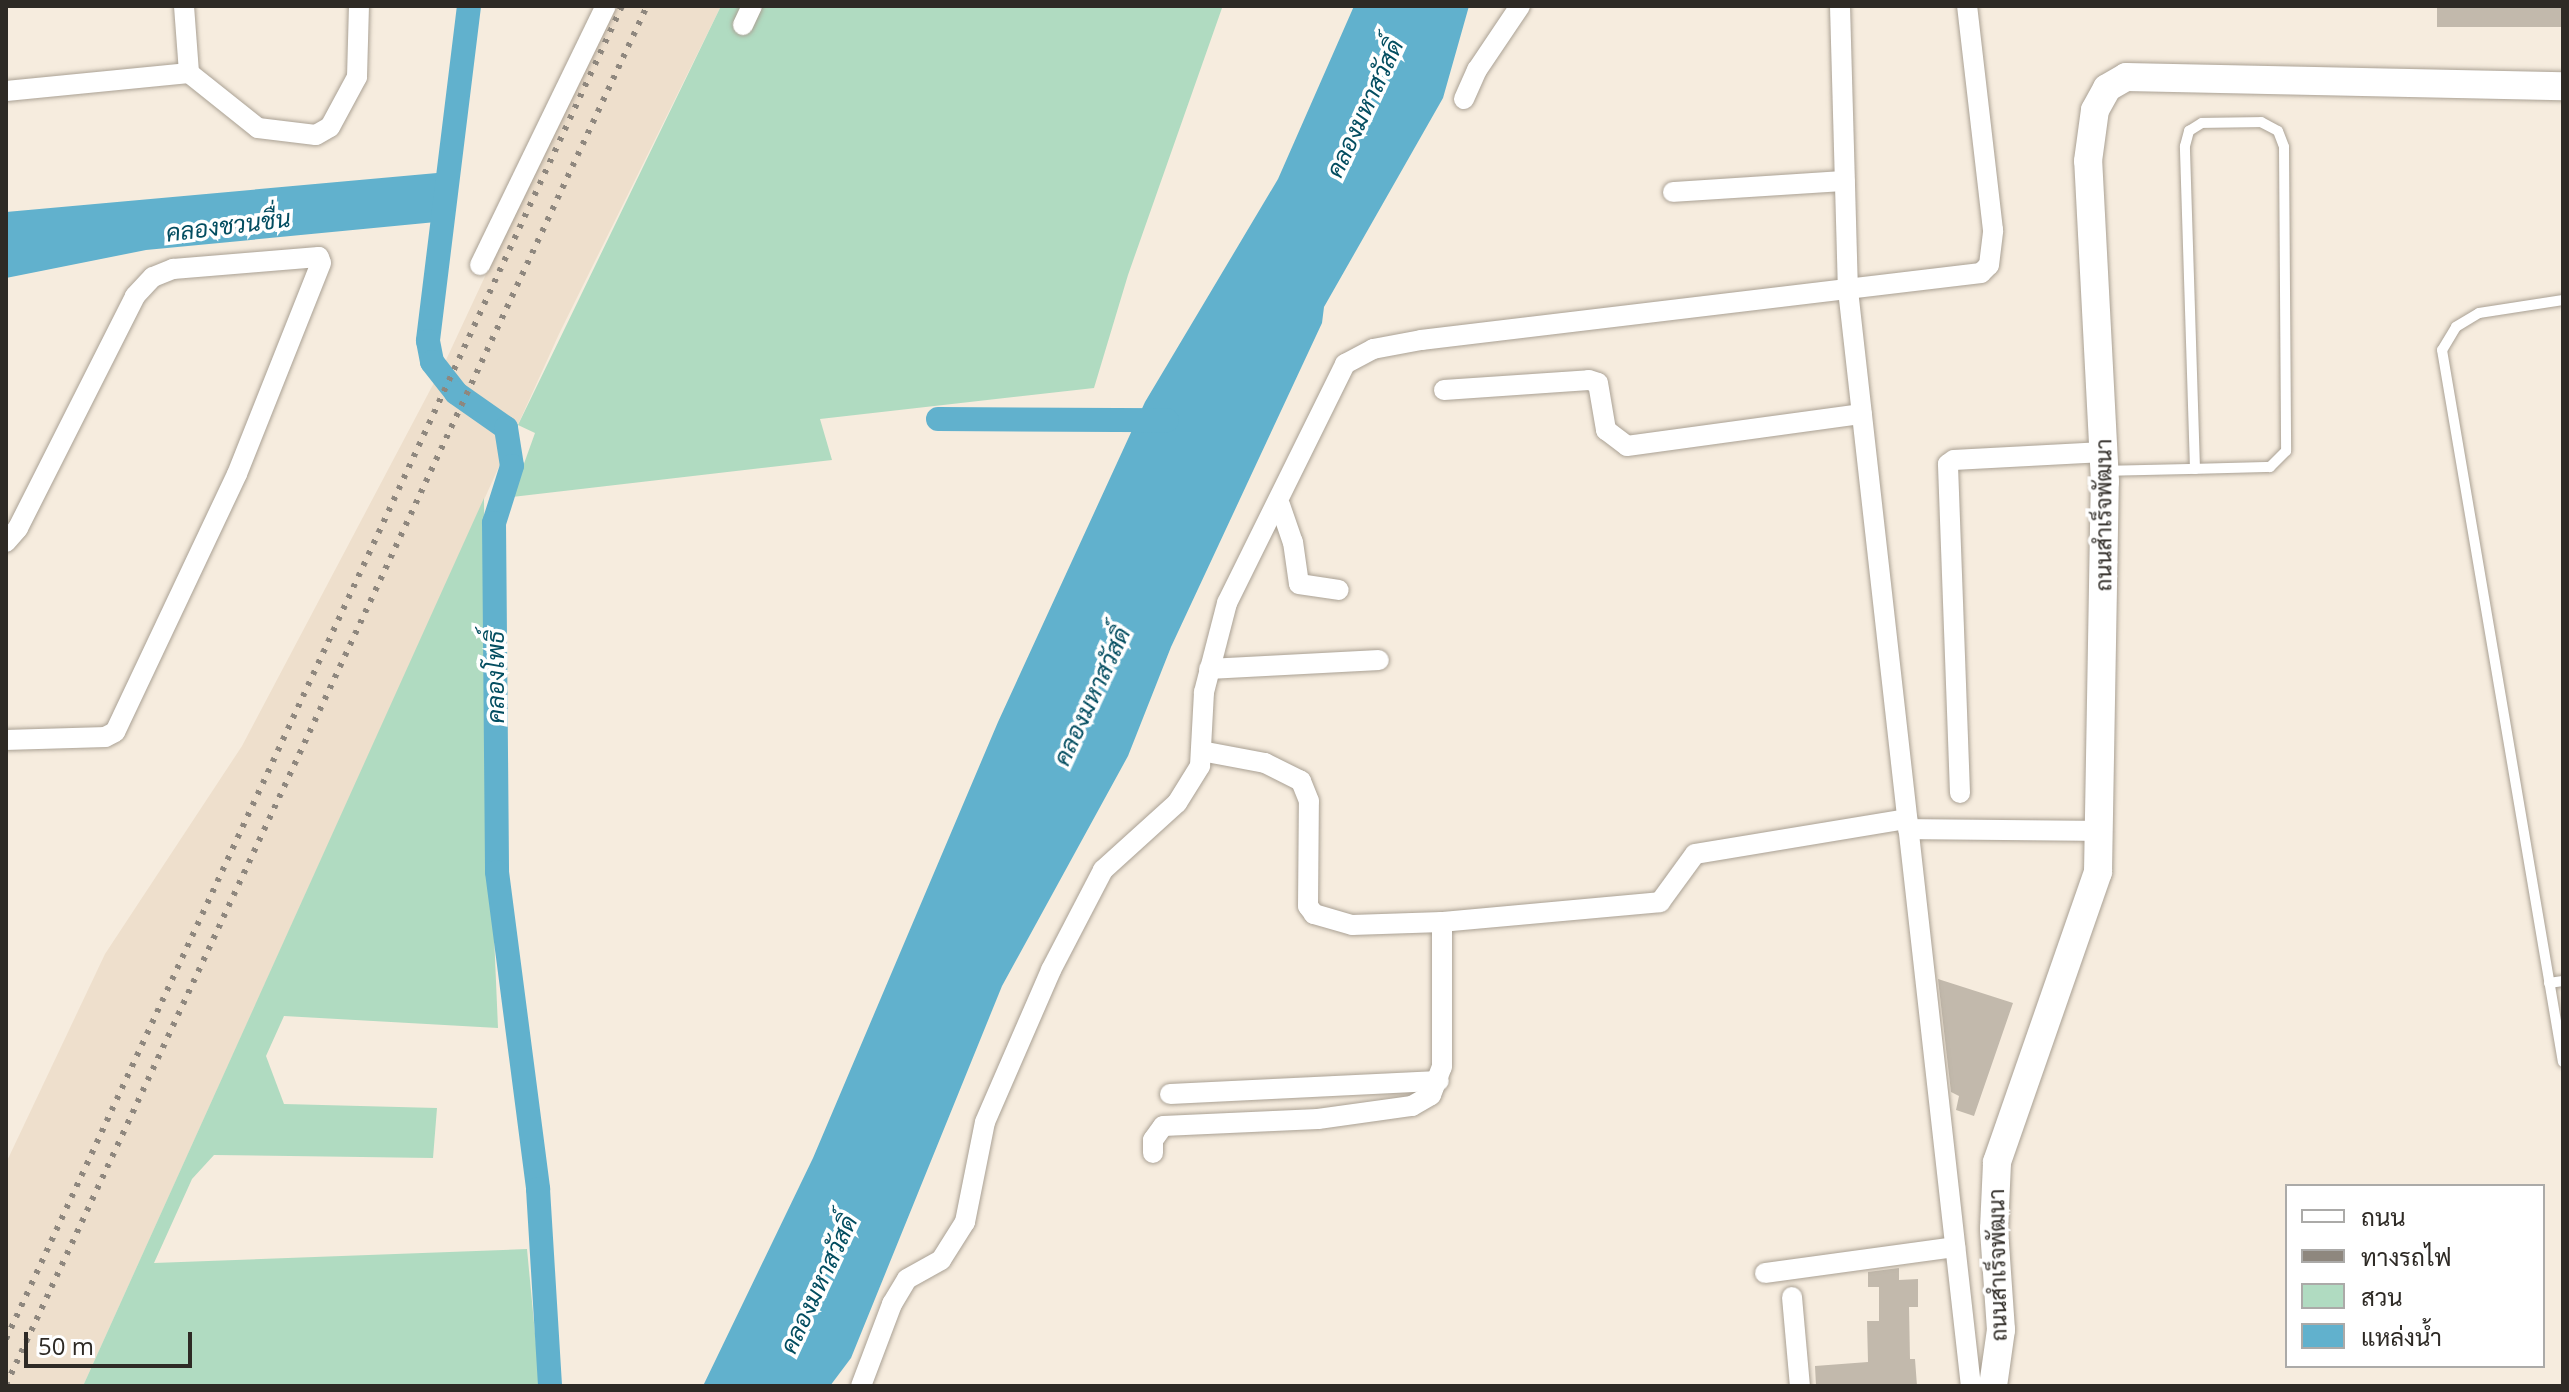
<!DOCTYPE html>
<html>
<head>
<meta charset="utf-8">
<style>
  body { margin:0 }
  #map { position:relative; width:2569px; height:1392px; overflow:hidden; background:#f6ecde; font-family:"Open Sans",Sarabun,sans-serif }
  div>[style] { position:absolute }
  .built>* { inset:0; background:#eedfcc }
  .green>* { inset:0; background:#b0dbc1 }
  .water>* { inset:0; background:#61b1cd }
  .canal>* { height:24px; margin:-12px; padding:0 12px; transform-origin:12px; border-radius:12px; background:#61b1cd }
  .building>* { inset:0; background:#c2b9ac; transform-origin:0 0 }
  .roads { filter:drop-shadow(0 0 2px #aaa194) drop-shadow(0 0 2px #aaa194) }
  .lane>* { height:10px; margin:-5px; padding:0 5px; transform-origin:5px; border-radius:5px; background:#fff }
  .street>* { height:20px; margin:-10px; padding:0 10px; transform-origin:10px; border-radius:10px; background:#fff }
  .secondary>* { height:28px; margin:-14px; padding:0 14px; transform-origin:14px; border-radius:14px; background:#fff }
  .rail>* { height:6px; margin-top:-3px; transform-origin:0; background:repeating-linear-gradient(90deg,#8e877e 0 4px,transparent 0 12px) }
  span { translate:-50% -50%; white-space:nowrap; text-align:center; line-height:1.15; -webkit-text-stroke:7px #fff; paint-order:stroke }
  .street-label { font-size:22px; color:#2e2a25 }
  .water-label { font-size:24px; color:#034d60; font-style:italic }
  .frame { position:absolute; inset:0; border:8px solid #2e2a25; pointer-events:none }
  .legend { position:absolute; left:2285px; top:1184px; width:260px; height:184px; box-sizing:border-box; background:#fff; border:2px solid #abaaa8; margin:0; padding:10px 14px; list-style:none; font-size:24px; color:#2e2a25 }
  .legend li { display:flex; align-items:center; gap:16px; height:40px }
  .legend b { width:40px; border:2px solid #abaaa8 }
  .scale { position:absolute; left:24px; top:1332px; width:168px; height:36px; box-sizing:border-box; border:4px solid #2e2a25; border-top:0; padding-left:10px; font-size:24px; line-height:28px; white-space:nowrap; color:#2e2a25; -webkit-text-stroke:6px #fff; paint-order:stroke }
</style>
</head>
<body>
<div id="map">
  <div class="built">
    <i style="clip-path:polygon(611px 6px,721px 6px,559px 334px,83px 1386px,6px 1386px,6px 1163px,105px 954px,242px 746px,446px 360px)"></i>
  </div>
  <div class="green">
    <i style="clip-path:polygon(721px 6px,1222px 8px,1128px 275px,1094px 388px,820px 419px,832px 460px,512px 497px,535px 433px,518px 425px)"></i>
    <i style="clip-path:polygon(484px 498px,486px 747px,498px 1028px,284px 1016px,266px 1056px,284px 1104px,437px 1108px,433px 1158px,214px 1155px,192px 1179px,154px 1263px,527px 1249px,540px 1386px,83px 1386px)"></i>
  </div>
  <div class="water">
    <i style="clip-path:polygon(1354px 6px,1469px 6px,1443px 98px,1324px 307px,1322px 323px,1171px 647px,1128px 756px,1002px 986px,851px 1358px,830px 1386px,703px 1386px,813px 1158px,998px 722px,1145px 402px,1278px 179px)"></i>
    <i style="clip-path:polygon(437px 173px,436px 222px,146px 250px,6px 278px,6px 212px)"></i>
  </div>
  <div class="canal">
    <i style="left:469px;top:6px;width:337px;rotate:97deg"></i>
    <i style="left:428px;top:341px;width:21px;rotate:79deg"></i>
    <i style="left:432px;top:362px;width:39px;rotate:52deg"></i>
    <i style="left:456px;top:393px;width:61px;rotate:35deg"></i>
    <i style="left:506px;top:428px;width:38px;rotate:81deg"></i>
    <i style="left:512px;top:466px;width:60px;rotate:107.5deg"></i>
    <i style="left:494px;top:523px;width:349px;rotate:89.5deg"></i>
    <i style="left:497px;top:872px;width:320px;rotate:82.6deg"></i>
    <i style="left:538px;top:1189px;width:197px;rotate:86.5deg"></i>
    <i style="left:938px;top:419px;width:229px;rotate:0.3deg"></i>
  </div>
  <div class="building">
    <i style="left:2437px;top:6px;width:126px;height:21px"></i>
    <i style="clip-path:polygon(1938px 979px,2013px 1003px,1974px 1116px,1956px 1110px,1959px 1096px,1951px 1092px)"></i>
    <i style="clip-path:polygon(1899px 1268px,1899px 1280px,1918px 1279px,1918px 1307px,1909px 1307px,1910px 1359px,1915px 1359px,1917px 1386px,1816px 1386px,1815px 1366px,1868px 1362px,1867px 1321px,1879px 1321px,1879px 1287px,1868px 1287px,1868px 1272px)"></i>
  </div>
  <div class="roads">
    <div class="lane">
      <i style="left:2261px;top:122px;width:19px;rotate:28deg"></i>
      <i style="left:2278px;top:131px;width:17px;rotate:69deg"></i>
      <i style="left:2284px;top:147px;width:304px;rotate:89.6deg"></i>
      <i style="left:2286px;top:451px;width:23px;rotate:135deg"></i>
      <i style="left:2270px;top:467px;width:75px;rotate:178.5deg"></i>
      <i style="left:2195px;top:469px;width:323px;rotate:-91.8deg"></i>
      <i style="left:2185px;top:146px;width:16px;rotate:-75deg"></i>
      <i style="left:2189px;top:131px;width:15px;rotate:-32deg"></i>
      <i style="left:2202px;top:123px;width:59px;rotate:-1deg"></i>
      <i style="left:2563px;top:300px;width:85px;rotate:171.2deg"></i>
      <i style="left:2479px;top:313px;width:27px;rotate:149deg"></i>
      <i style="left:2456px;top:327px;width:27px;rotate:121deg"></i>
      <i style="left:2442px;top:350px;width:722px;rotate:80.36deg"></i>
      <i style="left:2105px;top:471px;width:90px;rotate:-1.3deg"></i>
      <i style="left:2549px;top:983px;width:14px;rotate:-8deg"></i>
    </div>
    <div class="street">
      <i style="left:184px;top:6px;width:67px;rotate:85.7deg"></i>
      <i style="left:1840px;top:6px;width:284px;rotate:88.4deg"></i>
      <i style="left:1848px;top:290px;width:1103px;rotate:83.6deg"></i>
      <i style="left:743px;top:25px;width:21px;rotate:-65deg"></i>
      <i style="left:189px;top:73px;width:88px;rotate:38.6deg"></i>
      <i style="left:258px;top:128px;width:58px;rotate:6.9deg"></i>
      <i style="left:316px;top:135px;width:16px;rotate:-30deg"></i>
      <i style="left:330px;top:127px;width:57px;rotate:-61.6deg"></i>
      <i style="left:357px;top:77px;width:71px;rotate:-88.4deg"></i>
      <i style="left:6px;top:91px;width:184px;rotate:-5.6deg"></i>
      <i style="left:1464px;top:99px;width:32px;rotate:-66deg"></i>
      <i style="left:1477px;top:70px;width:77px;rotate:-56.1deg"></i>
      <i style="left:1673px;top:192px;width:172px;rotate:-3.7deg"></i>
      <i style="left:480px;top:265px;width:288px;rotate:-64.1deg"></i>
      <i style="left:1444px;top:390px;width:145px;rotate:-3.9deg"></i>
      <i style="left:1589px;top:380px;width:9px;rotate:18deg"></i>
      <i style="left:1598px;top:383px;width:48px;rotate:80.3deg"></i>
      <i style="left:1606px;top:430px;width:26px;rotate:37deg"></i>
      <i style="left:1627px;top:446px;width:237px;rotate:-7.8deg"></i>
      <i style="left:1280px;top:505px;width:39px;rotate:71deg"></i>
      <i style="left:1293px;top:542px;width:42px;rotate:81.9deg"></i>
      <i style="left:1299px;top:584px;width:40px;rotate:8.5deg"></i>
      <i style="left:6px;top:542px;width:18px;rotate:-49deg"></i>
      <i style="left:18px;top:528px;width:260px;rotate:-63.2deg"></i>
      <i style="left:135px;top:296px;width:26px;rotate:-47deg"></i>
      <i style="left:153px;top:277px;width:22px;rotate:-22deg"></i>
      <i style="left:173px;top:269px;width:146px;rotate:-4.7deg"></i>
      <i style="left:319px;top:257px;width:6px;rotate:72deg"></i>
      <i style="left:321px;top:263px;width:227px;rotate:111.7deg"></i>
      <i style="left:237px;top:474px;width:285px;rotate:115.3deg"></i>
      <i style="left:115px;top:732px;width:11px;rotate:153deg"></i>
      <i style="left:105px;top:737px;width:99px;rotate:178.3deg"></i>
      <i style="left:1209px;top:669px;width:170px;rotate:-3deg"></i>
      <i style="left:1960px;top:793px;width:329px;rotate:-92.1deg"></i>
      <i style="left:1948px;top:464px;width:7px;rotate:-34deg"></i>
      <i style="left:1954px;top:460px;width:149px;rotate:-3.1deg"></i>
      <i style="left:1908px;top:829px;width:190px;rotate:0.6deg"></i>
      <i style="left:1442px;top:922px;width:219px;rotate:-5.2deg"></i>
      <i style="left:1660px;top:902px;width:59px;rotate:-53.9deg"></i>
      <i style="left:1695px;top:854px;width:215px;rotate:-9.4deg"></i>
      <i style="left:1170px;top:1094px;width:269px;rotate:-2.8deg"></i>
      <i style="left:1153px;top:1153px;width:13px;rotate:-90deg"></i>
      <i style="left:1153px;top:1140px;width:17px;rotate:-54deg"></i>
      <i style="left:1163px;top:1126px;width:155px;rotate:-2.6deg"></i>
      <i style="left:1318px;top:1119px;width:95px;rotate:-7.9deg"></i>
      <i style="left:1412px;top:1106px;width:22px;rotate:-30deg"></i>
      <i style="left:1431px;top:1095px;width:30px;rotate:-69deg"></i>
      <i style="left:1442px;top:1067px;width:145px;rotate:-90deg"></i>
      <i style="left:1442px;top:922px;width:90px;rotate:178.1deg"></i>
      <i style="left:1352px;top:925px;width:40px;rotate:-164deg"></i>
      <i style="left:1314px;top:914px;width:10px;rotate:-127deg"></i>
      <i style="left:1308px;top:906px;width:105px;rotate:-89.5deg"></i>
      <i style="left:1309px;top:801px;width:22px;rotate:-112deg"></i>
      <i style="left:1301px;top:781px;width:40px;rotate:-153.4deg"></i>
      <i style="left:1265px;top:763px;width:65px;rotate:-169.4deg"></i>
      <i style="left:1765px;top:1273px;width:192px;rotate:-7.8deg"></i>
      <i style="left:1792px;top:1297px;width:89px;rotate:84.9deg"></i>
      <i style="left:861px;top:1386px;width:88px;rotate:-69.3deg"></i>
      <i style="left:892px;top:1304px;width:29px;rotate:-59deg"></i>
      <i style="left:907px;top:1279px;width:39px;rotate:-29deg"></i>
      <i style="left:941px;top:1260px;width:45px;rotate:-57.7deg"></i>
      <i style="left:965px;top:1222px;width:102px;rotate:-78.7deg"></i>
      <i style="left:985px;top:1122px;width:166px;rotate:-66.5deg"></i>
      <i style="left:1051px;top:970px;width:113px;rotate:-62.5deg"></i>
      <i style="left:1103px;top:870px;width:100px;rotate:-42.2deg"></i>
      <i style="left:1177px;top:803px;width:44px;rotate:-58.1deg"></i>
      <i style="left:1200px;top:766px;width:74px;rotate:-86.9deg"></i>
      <i style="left:1204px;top:692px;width:92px;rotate:-75.5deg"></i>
      <i style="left:1227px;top:603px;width:267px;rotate:-63.7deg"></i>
      <i style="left:1345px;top:364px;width:32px;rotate:-28deg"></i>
      <i style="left:1373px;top:349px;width:49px;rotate:-10.6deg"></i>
      <i style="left:1421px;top:340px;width:564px;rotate:-6.82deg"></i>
      <i style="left:1981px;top:273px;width:11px;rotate:-45deg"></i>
      <i style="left:1989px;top:265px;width:35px;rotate:-83deg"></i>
      <i style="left:1993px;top:230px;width:226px;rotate:-96.6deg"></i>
    </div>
    <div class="secondary">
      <i style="left:1993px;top:1386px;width:57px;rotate:-81.9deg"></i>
      <i style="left:2001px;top:1330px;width:101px;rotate:-94deg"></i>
      <i style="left:1994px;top:1229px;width:67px;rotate:-87.4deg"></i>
      <i style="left:1997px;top:1162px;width:307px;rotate:-70.8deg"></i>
      <i style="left:2098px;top:872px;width:390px;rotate:-89deg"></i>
      <i style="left:2105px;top:482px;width:321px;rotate:-93deg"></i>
      <i style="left:2088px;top:161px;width:51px;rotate:-82.2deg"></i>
      <i style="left:2095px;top:110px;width:25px;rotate:-61deg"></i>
      <i style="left:2107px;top:88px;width:22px;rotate:-30deg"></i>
      <i style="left:2126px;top:77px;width:437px;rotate:1.2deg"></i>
    </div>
  </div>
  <div class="rail">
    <i style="left:6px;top:1339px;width:1468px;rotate:-65.2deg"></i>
    <i style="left:6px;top:1385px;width:1521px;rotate:-65.07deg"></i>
  </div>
  <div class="street-label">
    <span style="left:2103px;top:515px;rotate:-90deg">ถนนสำเร็จพัฒนา</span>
    <span style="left:1997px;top:1265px;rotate:-91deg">ถนนสำเร็จพัฒนา</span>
  </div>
  <div class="water-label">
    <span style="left:1364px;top:108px;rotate:-65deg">คลองมหาสวัสดิ์</span>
    <span style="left:228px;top:225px;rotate:-7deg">คลองชวนชื่น</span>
    <span style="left:495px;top:677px;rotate:-90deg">คลองโพธิ์</span>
    <span style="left:1091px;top:696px;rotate:-65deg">คลองมหาสวัสดิ์</span>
    <span style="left:818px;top:1284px;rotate:-65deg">คลองมหาสวัสดิ์</span>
  </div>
  <div class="frame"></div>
  <ul class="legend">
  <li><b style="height:10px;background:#fff"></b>ถนน</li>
  <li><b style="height:10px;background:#8e877e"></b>ทางรถไฟ</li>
  <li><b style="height:22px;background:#b0dbc1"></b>สวน</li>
  <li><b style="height:22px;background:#61b1cd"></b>แหล่งน้ำ</li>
  </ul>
  <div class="scale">50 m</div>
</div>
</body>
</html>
